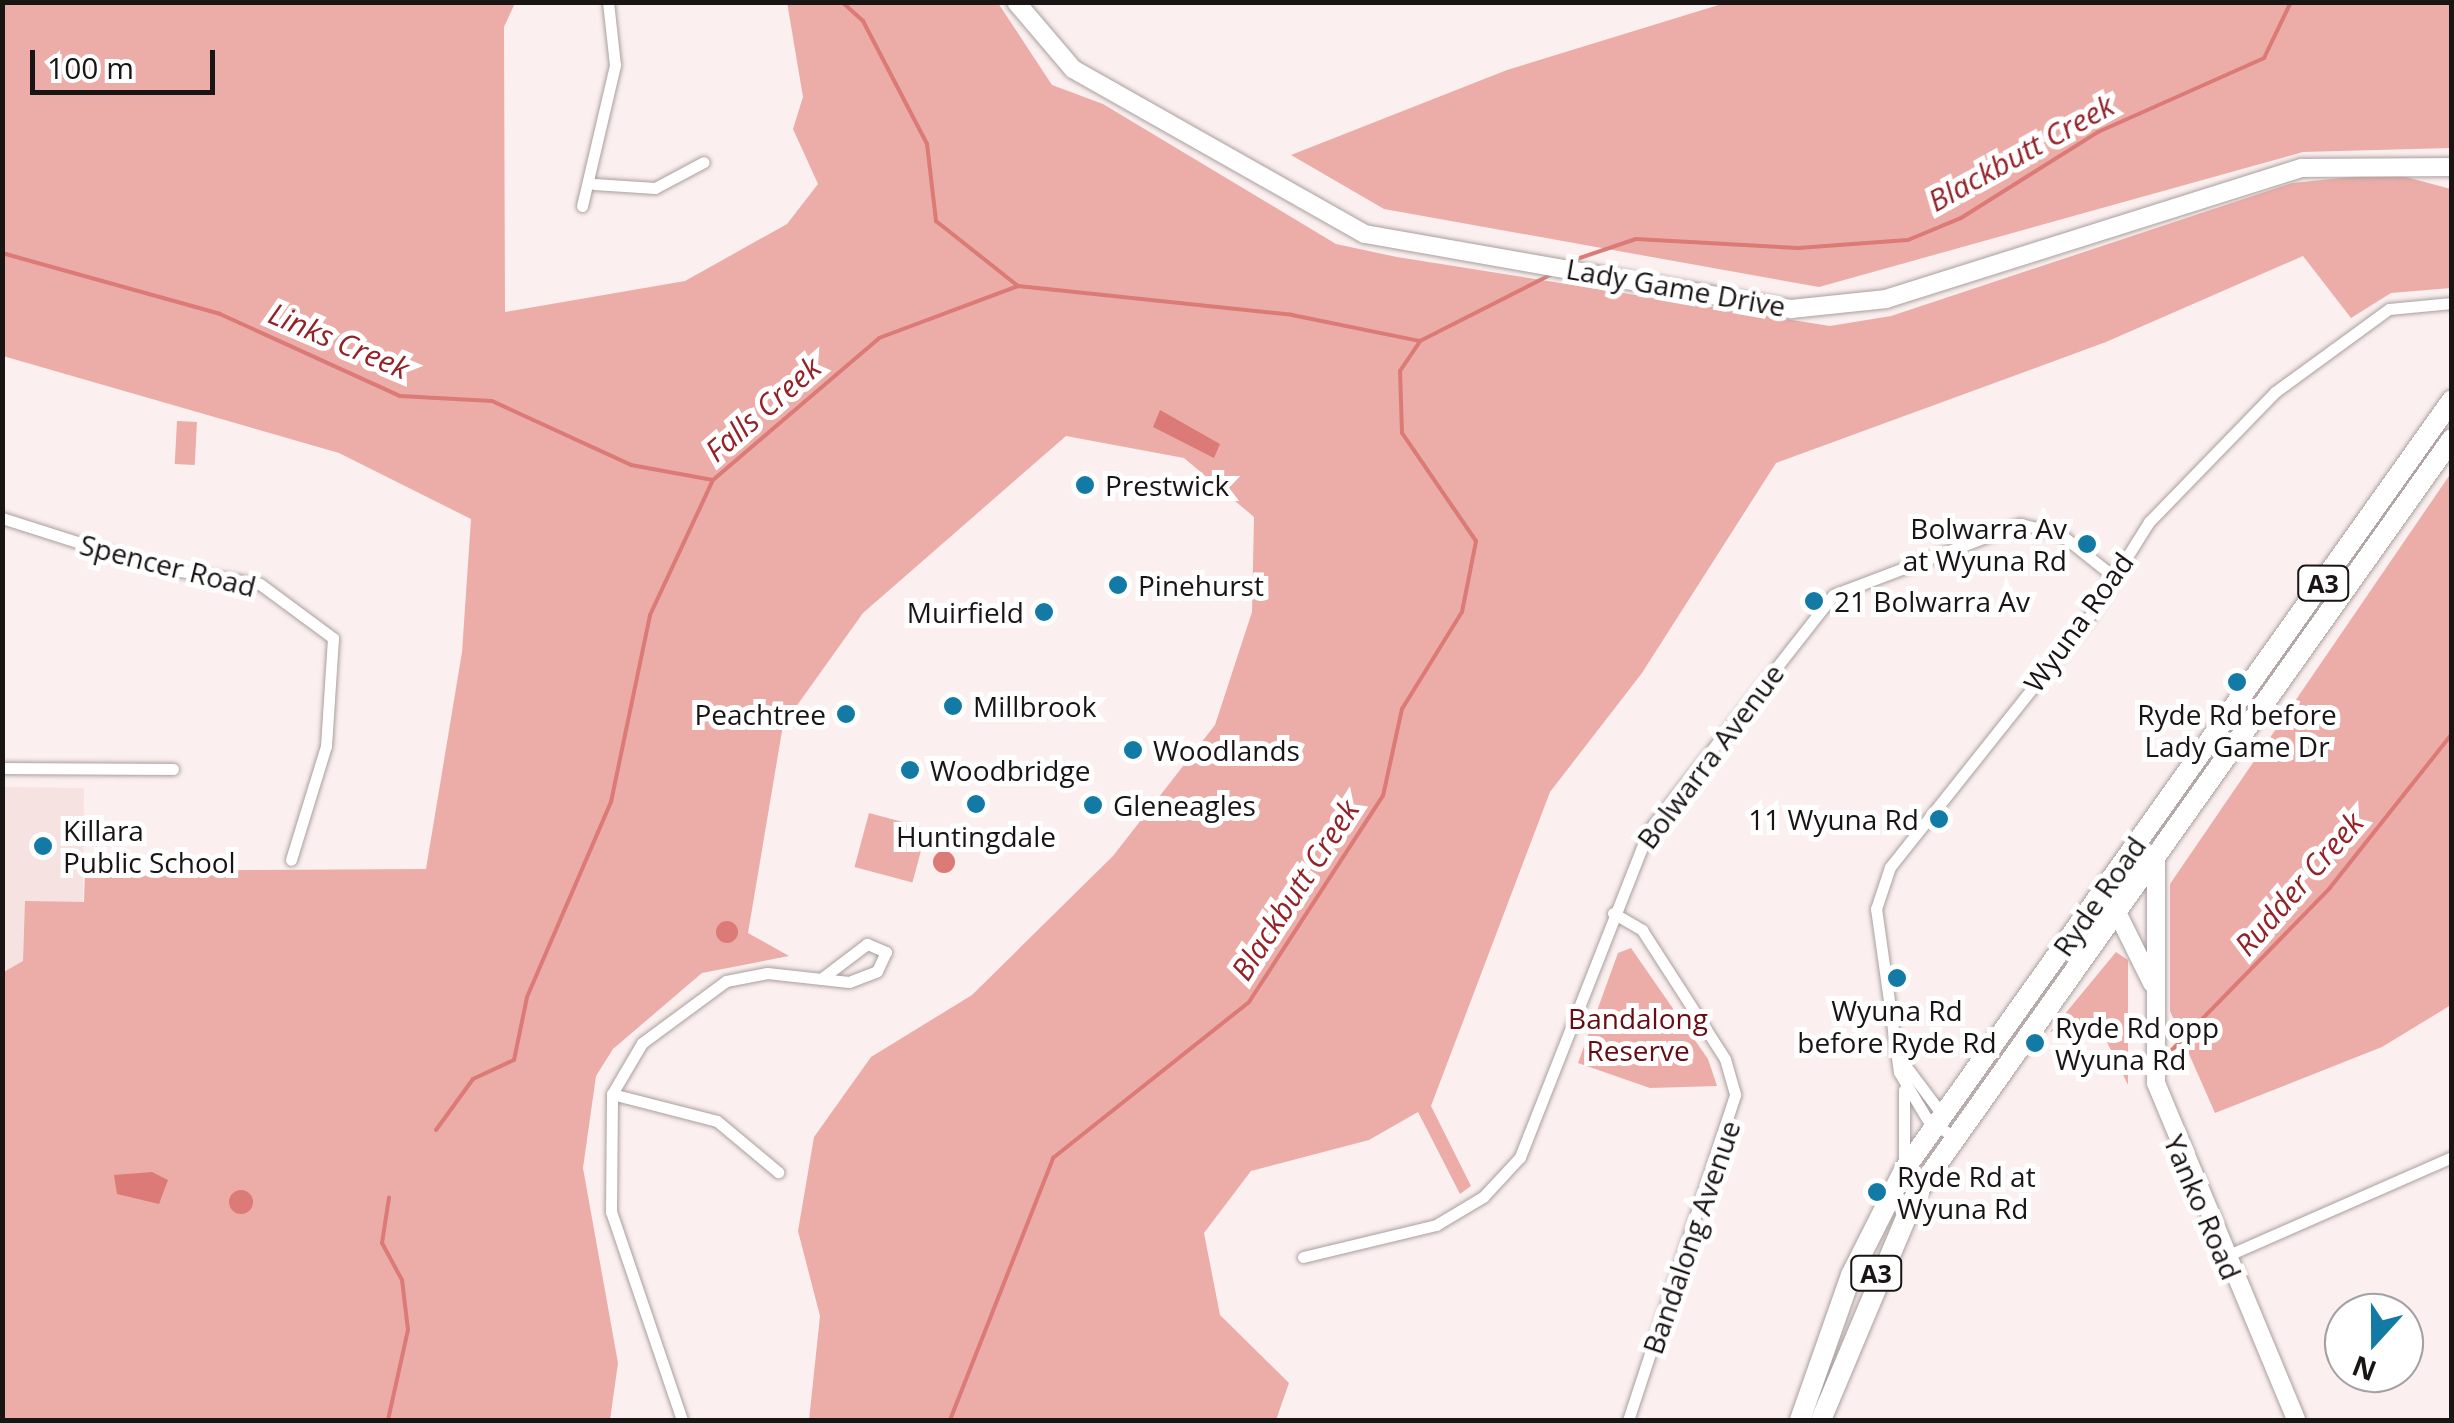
<!DOCTYPE html>
<html>
<head>
<meta charset="utf-8">
<style>
  body { margin:0 }
  #map { position:relative; width:2454px; height:1423px; overflow:hidden; background:#fbf0ef; font-family:"Open Sans",sans-serif }
  div>[style] { position:absolute }
  .built>* { inset:0; background:#f6e2e1 }
  .green>* { inset:0; background:#ecada8; transform-origin:0 0 }
  .water>* { inset:0; background:#db7a76 }
  .round { border-radius:50% }
  .stream>* { height:4px; margin:-2px; padding:0 2px; transform-origin:2px; border-radius:2px; background:#db7a76 }
  .roads { filter:drop-shadow(0 0 2px #a99f9e) drop-shadow(0 0 2px #a99f9e) }
  .minor>* { height:11px; margin:-5.5px; padding:0 5.5px; transform-origin:5.5px; border-radius:5.5px; background:#fff }
  .secondary>* { height:18px; margin:-9px; padding:0 9px; transform-origin:9px; border-radius:9px; background:#fff }
  .trunk>* { height:20px; margin:-10px; padding:0 10px; transform-origin:10px; border-radius:10px; background:#fff }
  .dots>* { width:28px; height:28px; translate:-50% -50%; box-sizing:border-box; border:5px solid #fff; border-radius:50% }
  span { translate:-50% -50%; white-space:nowrap; text-align:center; line-height:1.15; -webkit-text-stroke:10px #fff; paint-order:stroke }
  .shield-label span { padding:2px 8px; background:#fff; border:2px solid; border-radius:8px; -webkit-text-stroke-width:0 }
  .shield-label { font-size:25px; color:#191515; font-weight:700 }
  .street-label { font-size:28px; color:#191515 }
  .poi-label { font-size:28px; color:#191515 }
  .left { translate:0 -50%; text-align:left }
  .right { translate:-100% -50%; text-align:right }
  .park-label { font-size:28px; color:#650c14 }
  .water-label { font-size:30px; color:#942127; font-style:italic }
  .frame { position:absolute; inset:0; border:5px solid #191515; pointer-events:none }
  .north { position:absolute; left:2324px; top:1293px; width:100px; height:100px; box-sizing:border-box; background:#fff; border:2px solid #a3a1a1; border-radius:50%; rotate:201deg; font-size:28px; font-weight:700; line-height:40px; text-align:center; color:#191515 }
  .north::after { content:''; display:block; margin:auto; width:35px; height:45px; background:#127aa5; clip-path:polygon(50% 0,100% 100%,50% 72%,0 100%) }
  .scale { position:absolute; left:30px; top:50px; width:185px; height:45px; box-sizing:border-box; border:5px solid #191515; border-top:0; padding-left:12px; font-size:30px; line-height:35px; white-space:nowrap; color:#191515; -webkit-text-stroke:8px #fff; paint-order:stroke }
</style>
</head>
<body>
<div id="map">
  <div class="built">
    <i style="clip-path:polygon(3px 787px,84px 788px,83px 903px,25px 904px,25px 959px,5px 978px)"></i>
  </div>
  <div class="green">
    <i style="clip-path:polygon(787px 2px,998px 3px,1052px 85px,1103px 104px,1336px 244px,1397px 257px,1830px 326px,1891px 316px,2292px 183px,2391px 173px,2451px 189px,2451px 288px,2391px 293px,2351px 318px,2303px 256px,2106px 342px,1776px 463px,1642px 673px,1550px 792px,1431px 1106px,1471px 1186px,1460px 1194px,1418px 1112px,1369px 1140px,1251px 1171px,1204px 1233px,1220px 1315px,1289px 1383px,1276px 1420px,809px 1420px,820px 1316px,798px 1231px,814px 1137px,871px 1057px,972px 995px,1113px 856px,1215px 725px,1252px 612px,1254px 517px,1184px 458px,1066px 436px,863px 613px,783px 725px,748px 933px,789px 956px,702px 973px,613px 1049px,596px 1076px,583px 1168px,618px 1363px,610px 1420px,3px 1420px,2px 973px,23px 961px,25px 901px,84px 902px,85px 871px,426px 869px,462px 652px,471px 519px,339px 453px,3px 356px,2px 3px,515px 3px,504px 27px,505px 312px,685px 281px,787px 224px,818px 184px,793px 129px,803px 97px)"></i>
    <i style="clip-path:polygon(1725px 3px,2451px 3px,2451px 148px,2303px 152px,1819px 287px,1384px 209px,1291px 155px,1507px 70px)"></i>
    <i style="left:177px;top:421px;width:20px;height:43px;rotate:3deg"></i>
    <i style="clip-path:polygon(2451px 473px,2451px 1005px,2382px 1047px,2215px 1113px,2170px 1011px,2170px 884px)"></i>
    <i style="left:869px;top:813px;width:60px;height:56px;rotate:15deg"></i>
    <i style="clip-path:polygon(1631px 948px,1708px 1059px,1717px 1086px,1650px 1088px,1578px 1063px,1618px 953px)"></i>
    <i style="clip-path:polygon(2116px 952px,2128px 960px,2128px 1085px,2102px 1032px,2084px 1022px,2050px 1032px)"></i>
  </div>
  <div class="water">
    <i style="clip-path:polygon(1160px 410px,1220px 444px,1214px 458px,1153px 427px)"></i>
    <i class="round" style="left:933px;top:851px;width:22px;height:22px"></i>
    <i class="round" style="left:716px;top:921px;width:22px;height:22px"></i>
    <i style="clip-path:polygon(152px 1172px,168px 1180px,159px 1204px,117px 1194px,114px 1175px)"></i>
    <i class="round" style="left:229px;top:1190px;width:24px;height:24px"></i>
  </div>
  <div class="stream">
    <i style="left:842px;top:2px;width:28px;rotate:42deg"></i>
    <i style="left:863px;top:21px;width:139px;rotate:62.5deg"></i>
    <i style="left:927px;top:144px;width:78px;rotate:83.3deg"></i>
    <i style="left:936px;top:221px;width:105px;rotate:38.4deg"></i>
    <i style="left:2px;top:253px;width:226px;rotate:15.6deg"></i>
    <i style="left:220px;top:314px;width:198px;rotate:24.5deg"></i>
    <i style="left:400px;top:396px;width:92px;rotate:3.1deg"></i>
    <i style="left:492px;top:401px;width:153px;rotate:24.7deg"></i>
    <i style="left:631px;top:465px;width:83px;rotate:10.4deg"></i>
    <i style="left:1562px;top:264px;width:78px;rotate:-18.7deg"></i>
    <i style="left:1636px;top:239px;width:162px;rotate:3.2deg"></i>
    <i style="left:1798px;top:248px;width:110px;rotate:-4.2deg"></i>
    <i style="left:1908px;top:240px;width:57px;rotate:-22.5deg"></i>
    <i style="left:1961px;top:218px;width:162px;rotate:-32.1deg"></i>
    <i style="left:2098px;top:132px;width:182px;rotate:-24deg"></i>
    <i style="left:2264px;top:58px;width:62px;rotate:-64.3deg"></i>
    <i style="left:2169px;top:1053px;width:229px;rotate:-45.7deg"></i>
    <i style="left:2329px;top:889px;width:198px;rotate:-51.6deg"></i>
    <i style="left:436px;top:1130px;width:63px;rotate:-54deg"></i>
    <i style="left:473px;top:1079px;width:45px;rotate:-24.9deg"></i>
    <i style="left:514px;top:1060px;width:64px;rotate:-78.3deg"></i>
    <i style="left:527px;top:997px;width:212px;rotate:-66.7deg"></i>
    <i style="left:611px;top:802px;width:191px;rotate:-78.2deg"></i>
    <i style="left:650px;top:615px;width:149px;rotate:-65deg"></i>
    <i style="left:713px;top:480px;width:218px;rotate:-40.5deg"></i>
    <i style="left:879px;top:338px;width:148px;rotate:-20.5deg"></i>
    <i style="left:1018px;top:286px;width:276px;rotate:6deg"></i>
    <i style="left:1292px;top:315px;width:131px;rotate:11.5deg"></i>
    <i style="left:388px;top:1420px;width:92px;rotate:-77.5deg"></i>
    <i style="left:408px;top:1330px;width:50px;rotate:-96.8deg"></i>
    <i style="left:402px;top:1280px;width:42px;rotate:-118.4deg"></i>
    <i style="left:382px;top:1243px;width:46px;rotate:-81.2deg"></i>
    <i style="left:950px;top:1420px;width:282px;rotate:-68.5deg"></i>
    <i style="left:1053px;top:1158px;width:251px;rotate:-38.5deg"></i>
    <i style="left:1249px;top:1002px;width:246px;rotate:-57deg"></i>
    <i style="left:1383px;top:796px;width:89px;rotate:-77.7deg"></i>
    <i style="left:1402px;top:709px;width:114px;rotate:-58.3deg"></i>
    <i style="left:1462px;top:612px;width:72px;rotate:-78.8deg"></i>
    <i style="left:1476px;top:541px;width:131px;rotate:-124.4deg"></i>
    <i style="left:1402px;top:433px;width:62px;rotate:-91.8deg"></i>
    <i style="left:1400px;top:371px;width:36px;rotate:-56deg"></i>
    <i style="left:1420px;top:341px;width:148px;rotate:-26.9deg"></i>
  </div>
  <div class="roads">
    <div class="minor">
      <i style="left:594px;top:184px;width:61px;rotate:3.8deg"></i>
      <i style="left:655px;top:188px;width:55px;rotate:-28deg"></i>
      <i style="left:582px;top:206px;width:145px;rotate:-76.8deg"></i>
      <i style="left:615px;top:65px;width:63px;rotate:-96.3deg"></i>
      <i style="left:2px;top:518px;width:162px;rotate:17.7deg"></i>
      <i style="left:156px;top:567px;width:105px;rotate:9.3deg"></i>
      <i style="left:260px;top:584px;width:91px;rotate:36.5deg"></i>
      <i style="left:333px;top:638px;width:108px;rotate:93.7deg"></i>
      <i style="left:326px;top:746px;width:119px;rotate:107.1deg"></i>
      <i style="left:2px;top:768px;width:171px;rotate:0.3deg"></i>
      <i style="left:1613px;top:913px;width:34px;rotate:30deg"></i>
      <i style="left:1642px;top:930px;width:153px;rotate:57.2deg"></i>
      <i style="left:1725px;top:1059px;width:37px;rotate:74deg"></i>
      <i style="left:1735px;top:1095px;width:342px;rotate:108.2deg"></i>
      <i style="left:1902px;top:1061px;width:70px;rotate:53.1deg"></i>
      <i style="left:1904px;top:1090px;width:76px;rotate:90deg"></i>
      <i style="left:612px;top:1094px;width:108px;rotate:14.4deg"></i>
      <i style="left:717px;top:1121px;width:80px;rotate:39.9deg"></i>
      <i style="left:1954px;top:1137px;width:32px;rotate:-146deg"></i>
      <i style="left:1927px;top:1119px;width:55px;rotate:-120.8deg"></i>
      <i style="left:1899px;top:1072px;width:165px;rotate:-98deg"></i>
      <i style="left:1876px;top:909px;width:44px;rotate:-71.6deg"></i>
      <i style="left:1890px;top:867px;width:323px;rotate:-51.5deg"></i>
      <i style="left:2091px;top:614px;width:109px;rotate:-57.8deg"></i>
      <i style="left:2149px;top:522px;width:181px;rotate:-45.9deg"></i>
      <i style="left:2275px;top:392px;width:141px;rotate:-36.1deg"></i>
      <i style="left:2389px;top:309px;width:63px;rotate:-5.4deg"></i>
      <i style="left:1303px;top:1257px;width:137px;rotate:-13.5deg"></i>
      <i style="left:1436px;top:1225px;width:55px;rotate:-30.8deg"></i>
      <i style="left:1483px;top:1197px;width:54px;rotate:-47.2deg"></i>
      <i style="left:1520px;top:1157px;width:352px;rotate:-68.5deg"></i>
      <i style="left:1649px;top:830px;width:298px;rotate:-51.9deg"></i>
      <i style="left:1833px;top:595px;width:200px;rotate:-20.8deg"></i>
      <i style="left:2020px;top:524px;width:40px;rotate:13deg"></i>
      <i style="left:2059px;top:533px;width:69px;rotate:38.5deg"></i>
      <i style="left:2224px;top:1257px;width:249px;rotate:-23.7deg"></i>
      <i style="left:682px;top:1420px;width:220px;rotate:-108.8deg"></i>
      <i style="left:611px;top:1212px;width:118px;rotate:-89.5deg"></i>
      <i style="left:612px;top:1094px;width:59px;rotate:-59.5deg"></i>
      <i style="left:642px;top:1043px;width:104px;rotate:-36.4deg"></i>
      <i style="left:726px;top:981px;width:42px;rotate:-11deg"></i>
      <i style="left:767px;top:973px;width:82px;rotate:6.3deg"></i>
      <i style="left:849px;top:982px;width:30px;rotate:-21deg"></i>
      <i style="left:877px;top:971px;width:21px;rotate:-65deg"></i>
      <i style="left:886px;top:952px;width:21px;rotate:-157deg"></i>
      <i style="left:867px;top:944px;width:56px;rotate:142.9deg"></i>
    </div>
    <div class="secondary">
      <i style="left:1016px;top:2px;width:88px;rotate:49.6deg"></i>
      <i style="left:1073px;top:69px;width:335px;rotate:29.5deg"></i>
      <i style="left:1365px;top:234px;width:433px;rotate:10deg"></i>
      <i style="left:1791px;top:309px;width:96px;rotate:-6deg"></i>
      <i style="left:1886px;top:299px;width:436px;rotate:-17.5deg"></i>
      <i style="left:2302px;top:168px;width:150px;rotate:-0.4deg"></i>
      <i style="left:2156px;top:856px;width:227px;rotate:90deg"></i>
      <i style="left:2156px;top:1083px;width:365px;rotate:67.4deg"></i>
      <i style="left:2106px;top:890px;width:104px;rotate:63.7deg"></i>
    </div>
    <div class="trunk">
      <i style="left:1800px;top:1420px;width:154px;rotate:-70.6deg"></i>
      <i style="left:1851px;top:1275px;width:118px;rotate:-63.2deg"></i>
      <i style="left:1904px;top:1170px;width:945px;rotate:-54.56deg"></i>
      <i style="left:1821px;top:1420px;width:245px;rotate:-67.2deg"></i>
      <i style="left:1916px;top:1194px;width:926px;rotate:-54.63deg"></i>
    </div>
  </div>
  <div class="dots">
    <i style="left:1085px;top:485px;background:#127aa5"></i>
    <i style="left:2087px;top:544px;background:#127aa5"></i>
    <i style="left:1118px;top:585px;background:#127aa5"></i>
    <i style="left:1814px;top:601px;background:#127aa5"></i>
    <i style="left:1044px;top:612px;background:#127aa5"></i>
    <i style="left:2237px;top:682px;background:#127aa5"></i>
    <i style="left:953px;top:706px;background:#127aa5"></i>
    <i style="left:846px;top:714px;background:#127aa5"></i>
    <i style="left:1133px;top:750px;background:#127aa5"></i>
    <i style="left:910px;top:770px;background:#127aa5"></i>
    <i style="left:976px;top:804px;background:#127aa5"></i>
    <i style="left:1093px;top:805px;background:#127aa5"></i>
    <i style="left:1939px;top:819px;background:#127aa5"></i>
    <i style="left:43px;top:846px;background:#127aa5"></i>
    <i style="left:1897px;top:978px;background:#127aa5"></i>
    <i style="left:2035px;top:1043px;background:#127aa5"></i>
    <i style="left:1877px;top:1192px;background:#127aa5"></i>
  </div>
  <div class="shield-label">
    <span style="left:2323px;top:583px">A3</span>
    <span style="left:1876px;top:1273px">A3</span>
  </div>
  <div class="street-label">
    <span style="left:1676px;top:287px;rotate:10deg">Lady Game Drive</span>
    <span style="left:168px;top:565px;rotate:14deg">Spencer Road</span>
    <span style="left:2078px;top:622px;rotate:-54deg">Wyuna Road</span>
    <span style="left:1710px;top:756px;rotate:-53deg">Bolwarra Avenue</span>
    <span style="left:2099px;top:896px;rotate:-55deg">Ryde Road</span>
    <span style="left:2203px;top:1207px;rotate:67deg">Yanko Road</span>
    <span style="left:1691px;top:1237px;rotate:-71deg">Bandalong Avenue</span>
  </div>
  <div class="poi-label">
    <span class="left" style="left:1105px;top:485px">Prestwick</span>
    <span class="right" style="left:2067px;top:544px">Bolwarra Av<br>at Wyuna Rd</span>
    <span class="left" style="left:1138px;top:585px">Pinehurst</span>
    <span class="left" style="left:1834px;top:601px">21 Bolwarra Av</span>
    <span class="right" style="left:1024px;top:612px">Muirfield</span>
    <span class="left" style="left:973px;top:706px">Millbrook</span>
    <span class="right" style="left:826px;top:714px">Peachtree</span>
    <span style="left:2237px;top:730px">Ryde Rd before<br>Lady Game Dr</span>
    <span class="left" style="left:1153px;top:750px">Woodlands</span>
    <span class="left" style="left:930px;top:770px">Woodbridge</span>
    <span class="left" style="left:1113px;top:805px">Gleneagles</span>
    <span class="right" style="left:1919px;top:819px">11 Wyuna Rd</span>
    <span class="left" style="left:63px;top:846px">Killara<br>Public School</span>
    <span style="left:976px;top:836px">Huntingdale</span>
    <span style="left:1897px;top:1026px">Wyuna Rd<br>before Ryde Rd</span>
    <span class="left" style="left:2055px;top:1043px">Ryde Rd opp<br>Wyuna Rd</span>
    <span class="left" style="left:1897px;top:1192px">Ryde Rd at<br>Wyuna Rd</span>
  </div>
  <div class="park-label">
    <span style="left:1638px;top:1034px">Bandalong<br>Reserve</span>
  </div>
  <div class="water-label">
    <span style="left:2021px;top:153px;rotate:-29deg">Blackbutt Creek</span>
    <span style="left:339px;top:341px;rotate:23deg">Links Creek</span>
    <span style="left:763px;top:409px;rotate:-41deg">Falls Creek</span>
    <span style="left:2299px;top:884px;rotate:-49deg">Rudder Creek</span>
    <span style="left:1295px;top:890px;rotate:-57deg">Blackbutt Creek</span>
  </div>
  <div class="frame"></div>
  <div class="north">N</div>
  <div class="scale">100 m</div>
</div>
</body>
</html>
